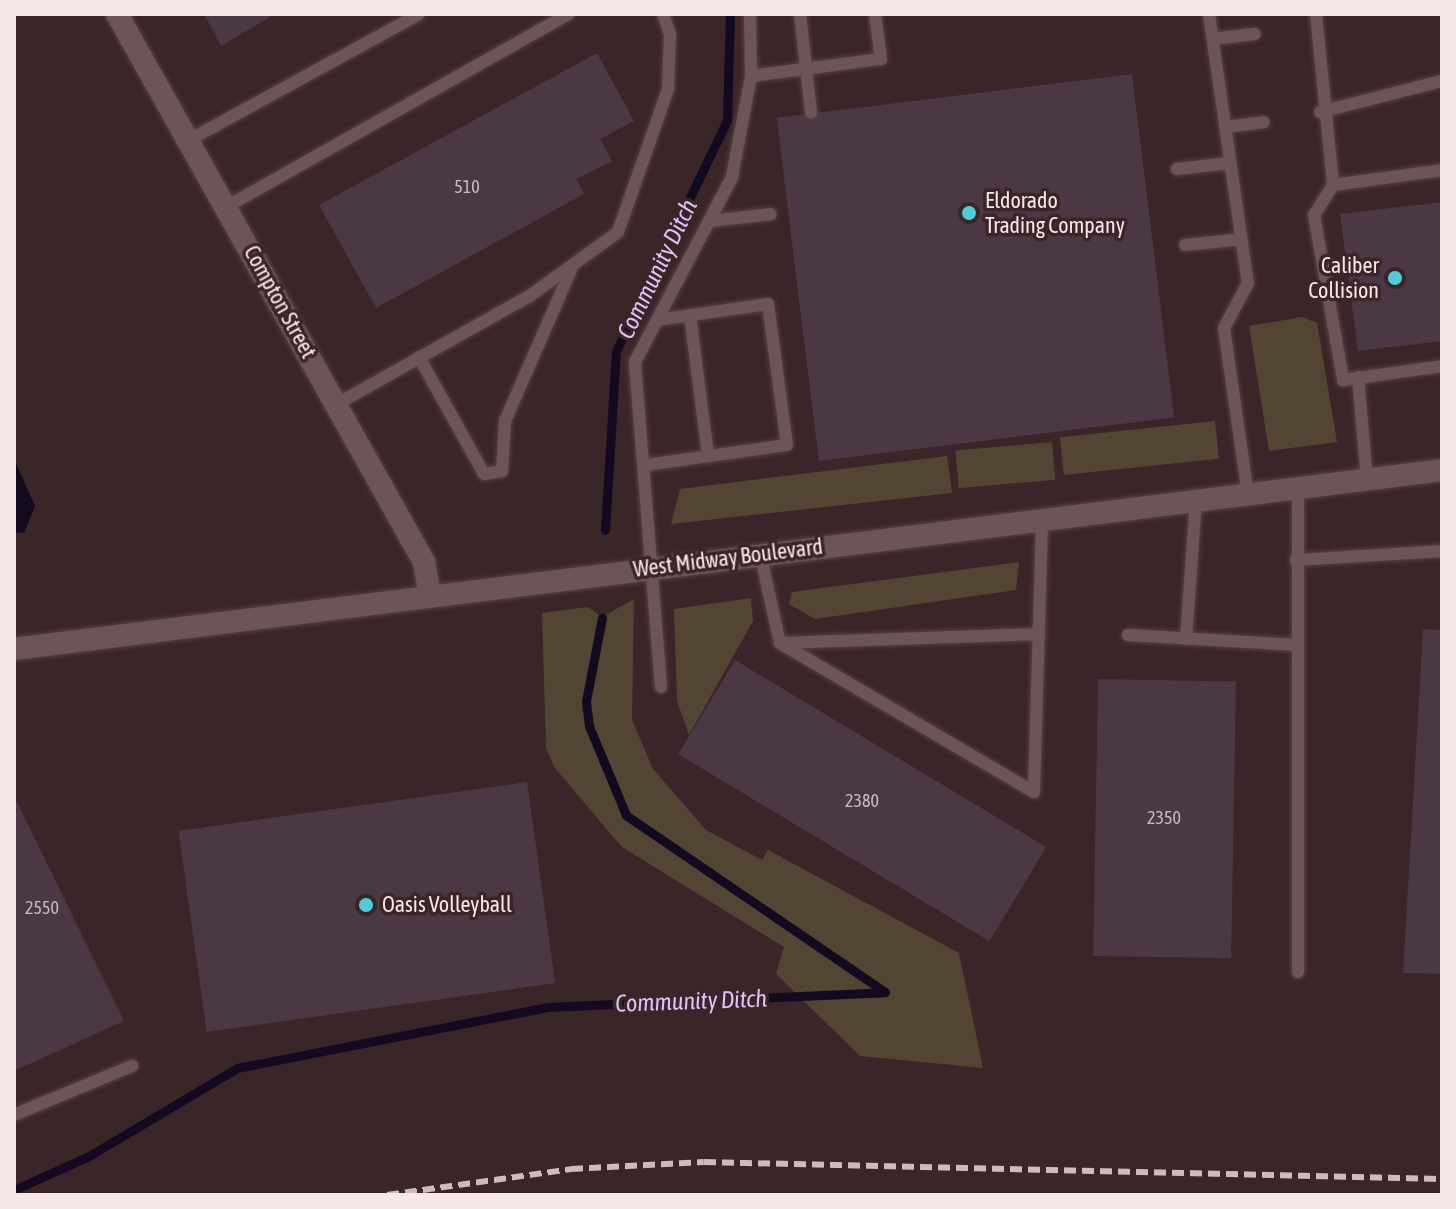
<!DOCTYPE html>
<html>
<head>
<meta charset="utf-8">
<style>
  body { margin:0 }
  #map { position:relative; width:1456px; height:1209px; overflow:hidden; background:#3a2528; font-family:"Asap Condensed",sans-serif }
  div>[style] { position:absolute }
  .green>* { inset:0; background:#524534; transform-origin:0 0 }
  .water>* { inset:0; background:#140a20 }
  .stream>* { height:9px; margin:-4.5px; padding:0 4.5px; transform-origin:4.5px; border-radius:4.5px; background:#140a20 }
  .building>* { inset:0; background:#4a3845; transform-origin:0 0 }
  .roads { filter:drop-shadow(0 0 2px #544245) drop-shadow(0 0 2px #544245) }
  .service>* { height:12px; margin:-6px; padding:0 6px; transform-origin:6px; border-radius:6px; background:#6d5458 }
  .minor>* { height:22px; margin:-11px; padding:0 11px; transform-origin:11px; border-radius:11px; background:#6d5458 }
  .rail>* { height:6px; margin-top:-3px; transform-origin:0; background:repeating-linear-gradient(90deg,#ccbcbe 0 12px,transparent 0 18px) }
  .dots>* { width:22px; height:22px; translate:-50% -50%; box-sizing:border-box; border:4px solid #3a2528; border-radius:50% }
  span { translate:-50% -50%; white-space:nowrap; text-align:center; line-height:1.15; -webkit-text-stroke:7px #3a2528; paint-order:stroke }
  .number-label { font-size:18px; color:#cbbbc0 }
  .number-label span { -webkit-text-stroke-width:0 }
  .poi-label { font-size:22px; color:#f6e7e9 }
  .left { translate:0 -50%; text-align:left }
  .right { translate:-100% -50%; text-align:right }
  .street-label { font-size:22px; color:#f6e7e9 }
  .water-label { font-size:24px; color:#dac4f8; font-style:italic }
  .frame { position:absolute; inset:0; border:16px solid #f6e7e9; pointer-events:none }
</style>
</head>
<body>
<div id="map">
  <div class="green">
    <i style="clip-path:polygon(1302px 317px,1317px 323px,1337px 442px,1269px 451px,1249px 326px)"></i>
    <i style="left:1215px;top:421px;width:38px;height:156px;rotate:84deg"></i>
    <i style="left:1052px;top:442px;width:38px;height:97px;rotate:85deg"></i>
    <i style="clip-path:polygon(947px 456px,952px 493px,671px 524px,680px 489px)"></i>
    <i style="clip-path:polygon(1019px 562px,1016px 590px,815px 619px,789px 604px,792px 592px)"></i>
    <i style="clip-path:polygon(751px 598px,753px 621px,689px 735px,677px 701px,674px 609px)"></i>
    <i style="clip-path:polygon(634px 599px,632px 720px,653px 769px,706px 830px,762px 860px,768px 850px,959px 953px,983px 1068px,860px 1056px,776px 974px,784px 947px,622px 847px,554px 767px,546px 748px,542px 613px,588px 607px,602px 617px)"></i>
  </div>
  <div class="water">
    <i style="clip-path:polygon(14px 459px,35px 506px,24px 533px,14px 533px)"></i>
  </div>
  <div class="stream">
    <i style="left:605px;top:530px;width:179px;rotate:-86.5deg"></i>
    <i style="left:616px;top:351px;width:256px;rotate:-64.3deg"></i>
    <i style="left:727px;top:120px;width:106px;rotate:-88.4deg"></i>
    <i style="left:14px;top:1190px;width:82px;rotate:-24.4deg"></i>
    <i style="left:89px;top:1156px;width:172px;rotate:-30.7deg"></i>
    <i style="left:237px;top:1068px;width:316px;rotate:-11.1deg"></i>
    <i style="left:547px;top:1007px;width:338px;rotate:-2.5deg"></i>
    <i style="left:885px;top:992px;width:314px;rotate:-145.7deg"></i>
    <i style="left:626px;top:815px;width:96px;rotate:-112.6deg"></i>
    <i style="left:589px;top:726px;width:25px;rotate:-97deg"></i>
    <i style="left:586px;top:701px;width:85px;rotate:-79.1deg"></i>
  </div>
  <div class="building">
    <i style="clip-path:polygon(204px 14px,275px 14px,221px 46px)"></i>
    <i style="clip-path:polygon(597px 53px,634px 121px,600px 139px,612px 161px,576px 179px,584px 194px,376px 308px,319px 205px)"></i>
    <i style="left:1132px;top:74px;width:346px;height:358px;rotate:83deg"></i>
    <i style="clip-path:polygon(1442px 202px,1442px 341px,1358px 351px,1340px 214px)"></i>
    <i style="clip-path:polygon(1423px 629px,1442px 630px,1442px 974px,1403px 973px)"></i>
    <i style="left:735px;top:660px;width:363px;height:110px;rotate:31deg"></i>
    <i style="left:1098px;top:679px;width:138px;height:277px;rotate:1deg"></i>
    <i style="left:527px;top:782px;width:203px;height:352px;rotate:82deg"></i>
    <i style="clip-path:polygon(14px 796px,124px 1021px,14px 1071px)"></i>
  </div>
  <div class="roads">
    <div class="service">
      <i style="left:800px;top:14px;width:99px;rotate:83.6deg"></i>
      <i style="left:1209px;top:14px;width:272px;rotate:81.8deg"></i>
      <i style="left:1248px;top:283px;width:51px;rotate:118.1deg"></i>
      <i style="left:1224px;top:328px;width:169px;rotate:81.8deg"></i>
      <i style="left:1316px;top:14px;width:172px;rotate:84.3deg"></i>
      <i style="left:1333px;top:185px;width:36px;rotate:122deg"></i>
      <i style="left:1314px;top:215px;width:168px;rotate:80deg"></i>
      <i style="left:1343px;top:380px;width:100px;rotate:-8deg"></i>
      <i style="left:1213px;top:39px;width:42px;rotate:-6.8deg"></i>
      <i style="left:751px;top:76px;width:131px;rotate:-7.5deg"></i>
      <i style="left:881px;top:59px;width:45px;rotate:-97.6deg"></i>
      <i style="left:1320px;top:112px;width:126px;rotate:-14.3deg"></i>
      <i style="left:1225px;top:127px;width:39px;rotate:-7deg"></i>
      <i style="left:189px;top:140px;width:262px;rotate:-28.7deg"></i>
      <i style="left:1177px;top:169px;width:53px;rotate:-6.5deg"></i>
      <i style="left:1333px;top:185px;width:110px;rotate:-7.8deg"></i>
      <i style="left:226px;top:207px;width:393px;rotate:-29.4deg"></i>
      <i style="left:709px;top:221px;width:62px;rotate:-6.4deg"></i>
      <i style="left:1185px;top:245px;width:57px;rotate:-6deg"></i>
      <i style="left:690px;top:315px;width:142px;rotate:82.7deg"></i>
      <i style="left:419px;top:357px;width:134px;rotate:60.9deg"></i>
      <i style="left:484px;top:474px;width:18px;rotate:-9deg"></i>
      <i style="left:502px;top:471px;width:50px;rotate:-86.6deg"></i>
      <i style="left:505px;top:421px;width:165px;rotate:-66.4deg"></i>
      <i style="left:1358px;top:377px;width:103px;rotate:85deg"></i>
      <i style="left:337px;top:404px;width:219px;rotate:-29.3deg"></i>
      <i style="left:528px;top:297px;width:111px;rotate:-35.8deg"></i>
      <i style="left:618px;top:232px;width:151px;rotate:-70.7deg"></i>
      <i style="left:668px;top:89px;width:55px;rotate:-87.9deg"></i>
      <i style="left:670px;top:34px;width:21px;rotate:-109deg"></i>
      <i style="left:646px;top:465px;width:142px;rotate:-8.1deg"></i>
      <i style="left:787px;top:445px;width:142px;rotate:-97.7deg"></i>
      <i style="left:768px;top:304px;width:112px;rotate:171.8deg"></i>
      <i style="left:760px;top:553px;width:92px;rotate:77.5deg"></i>
      <i style="left:780px;top:643px;width:294px;rotate:30.4deg"></i>
      <i style="left:1034px;top:792px;width:270px;rotate:-88.3deg"></i>
      <i style="left:1296px;top:560px;width:146px;rotate:-3.5deg"></i>
      <i style="left:1128px;top:635px;width:169px;rotate:3.4deg"></i>
      <i style="left:1186px;top:639px;width:138px;rotate:-85.9deg"></i>
      <i style="left:780px;top:643px;width:259px;rotate:-2deg"></i>
      <i style="left:661px;top:687px;width:326px;rotate:-94.6deg"></i>
      <i style="left:635px;top:362px;width:209px;rotate:-62.3deg"></i>
      <i style="left:732px;top:177px;width:103px;rotate:-79.3deg"></i>
      <i style="left:751px;top:76px;width:62px;rotate:-90.9deg"></i>
      <i style="left:1298px;top:972px;width:483px;rotate:-90deg"></i>
      <i style="left:14px;top:1115px;width:128px;rotate:-22.6deg"></i>
    </div>
    <div class="minor">
      <i style="left:117px;top:14px;width:628px;rotate:60.74deg"></i>
      <i style="left:424px;top:562px;width:35px;rotate:80deg"></i>
      <i style="left:14px;top:649px;width:1439px;rotate:-7.14deg"></i>
    </div>
  </div>
  <div class="rail">
    <i style="left:387px;top:1195px;width:186px;rotate:-8deg"></i>
    <i style="left:571px;top:1169px;width:133px;rotate:-3deg"></i>
    <i style="left:704px;top:1162px;width:738px;rotate:1.32deg"></i>
  </div>
  <div class="dots">
    <i style="left:969px;top:213px;background:#52cbd9"></i>
    <i style="left:1395px;top:278px;background:#52cbd9"></i>
    <i style="left:366px;top:905px;background:#52cbd9"></i>
  </div>
  <div class="number-label">
    <span style="left:467px;top:187px">510</span>
    <span style="left:862px;top:801px">2380</span>
    <span style="left:1164px;top:818px">2350</span>
    <span style="left:42px;top:908px">2550</span>
  </div>
  <div class="poi-label">
    <span class="left" style="left:985px;top:213px">Eldorado<br>Trading Company</span>
    <span class="right" style="left:1379px;top:278px">Caliber<br>Collision</span>
    <span class="left" style="left:382px;top:905px">Oasis Volleyball</span>
  </div>
  <div class="street-label">
    <span style="left:280px;top:302px;rotate:61deg">Compton Street</span>
    <span style="left:728px;top:558px;rotate:-7deg">West Midway Boulevard</span>
  </div>
  <div class="water-label">
    <span style="left:657px;top:269px;rotate:-64deg">Community Ditch</span>
    <span style="left:691px;top:1001px;rotate:-2deg">Community Ditch</span>
  </div>
  <div class="frame"></div>
</div>
</body>
</html>
